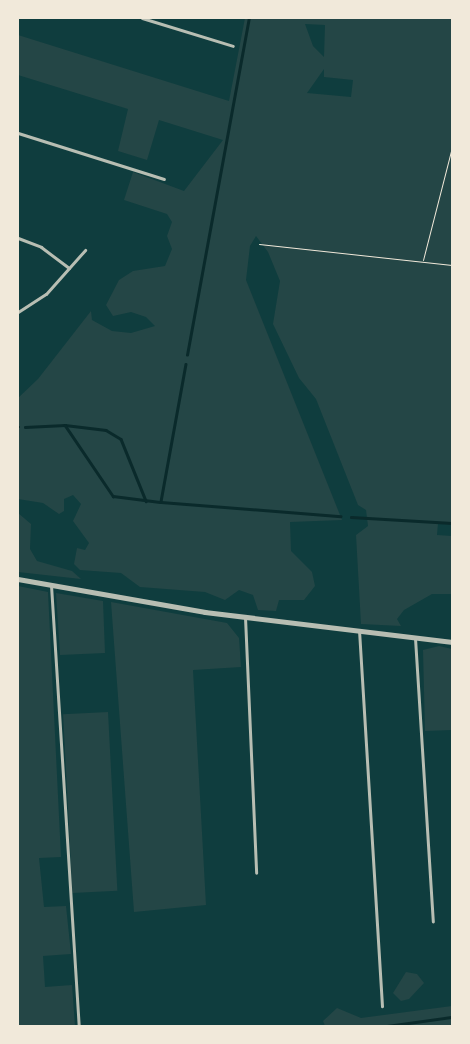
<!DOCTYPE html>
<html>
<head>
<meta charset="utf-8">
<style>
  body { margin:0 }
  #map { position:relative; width:470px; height:1044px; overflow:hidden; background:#0f3d3e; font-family:Jost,sans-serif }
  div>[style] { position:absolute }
  .green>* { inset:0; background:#244646; transform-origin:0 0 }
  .stream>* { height:2.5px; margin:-1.25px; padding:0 1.25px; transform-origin:1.25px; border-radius:1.25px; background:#0a2a2b }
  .path>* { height:1px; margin:-0.5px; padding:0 0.5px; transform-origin:0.5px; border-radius:0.5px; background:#f1e9da }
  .minor>* { height:3px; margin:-1.5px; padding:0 1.5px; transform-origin:1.5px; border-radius:1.5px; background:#b8beb3 }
  .tertiary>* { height:4.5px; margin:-2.25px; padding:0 2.25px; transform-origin:2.25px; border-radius:2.25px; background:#b8beb3 }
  span { translate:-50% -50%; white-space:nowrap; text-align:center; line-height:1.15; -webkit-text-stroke:5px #f1e9da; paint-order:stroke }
  .frame { position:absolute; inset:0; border:19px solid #f1e9da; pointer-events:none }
</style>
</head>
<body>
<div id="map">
  <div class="green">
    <i style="clip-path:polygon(evenodd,245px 18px,452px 18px,452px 522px,438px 523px,437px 535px,452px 536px,452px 594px,432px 594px,404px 610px,397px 619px,401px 626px,361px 624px,356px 535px,368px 526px,366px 510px,358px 505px,316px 399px,299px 378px,273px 324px,280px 281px,268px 252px,256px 236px,250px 246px,246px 280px,342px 520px,290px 522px,291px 551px,312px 572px,315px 586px,304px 600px,279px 600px,276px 611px,258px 610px,253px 595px,239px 590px,225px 600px,205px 592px,140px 587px,121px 573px,80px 570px,74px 564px,77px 548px,85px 550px,89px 543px,73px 521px,81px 504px,73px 495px,64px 499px,64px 511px,59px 514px,43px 503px,18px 499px,18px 398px,38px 379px,91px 311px,92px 320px,112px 331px,131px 333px,155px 326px,146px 317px,131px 312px,113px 316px,106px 305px,119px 280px,133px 271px,165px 266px,172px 249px,167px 236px,172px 222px,167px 214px,124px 200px,133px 172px,184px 191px,223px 140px,159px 120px,147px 160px,118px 151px,128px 109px,18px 75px,18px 35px,229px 101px,245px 18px,305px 24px,325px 25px,324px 57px,313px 46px,305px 24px,245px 18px,324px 69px,324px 77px,353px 80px,351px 97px,307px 93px,324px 69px)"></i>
    <i style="clip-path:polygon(18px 513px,31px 524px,30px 549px,37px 561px,72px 571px,81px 579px,18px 572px)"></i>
    <i style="clip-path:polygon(18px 586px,48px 592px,61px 857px,39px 858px,44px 907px,66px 906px,71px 954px,43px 956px,45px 987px,72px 985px,75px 1026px,18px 1026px)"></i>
    <i style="clip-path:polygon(56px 593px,103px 601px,105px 653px,60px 655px)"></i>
    <i style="clip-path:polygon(111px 602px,227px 623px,239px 638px,241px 667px,193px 670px,206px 905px,134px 912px)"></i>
    <i style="clip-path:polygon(439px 646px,452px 649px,452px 730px,425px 731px,423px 650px)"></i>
    <i style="left:108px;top:712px;width:179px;height:45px;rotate:87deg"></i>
    <i style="clip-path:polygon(406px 972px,417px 974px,424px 983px,409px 999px,401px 1001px,393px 993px)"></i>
    <i style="clip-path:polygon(452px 1006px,452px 1026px,325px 1026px,323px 1021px,337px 1008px,361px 1018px)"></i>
  </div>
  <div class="stream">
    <i style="left:187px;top:355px;width:343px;rotate:-79.6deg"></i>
    <i style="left:186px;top:364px;width:140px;rotate:100.3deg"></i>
    <i style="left:161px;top:502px;width:180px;rotate:4.5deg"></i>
    <i style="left:65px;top:425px;width:41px;rotate:7deg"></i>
    <i style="left:106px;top:430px;width:17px;rotate:31deg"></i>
    <i style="left:121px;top:439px;width:67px;rotate:68deg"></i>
    <i style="left:18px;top:427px;width:1px"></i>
    <i style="left:25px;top:427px;width:40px;rotate:-2.9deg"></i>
    <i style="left:65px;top:425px;width:86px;rotate:55.9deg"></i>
    <i style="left:113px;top:496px;width:47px;rotate:7.3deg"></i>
    <i style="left:351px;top:517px;width:101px;rotate:3.4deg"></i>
    <i style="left:387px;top:1026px;width:66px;rotate:-7.9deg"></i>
  </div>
  <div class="path">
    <i style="left:259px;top:244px;width:194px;rotate:6.2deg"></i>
    <i style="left:423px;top:260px;width:117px;rotate:-75.6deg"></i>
  </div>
  <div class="minor">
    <i style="left:142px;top:18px;width:95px;rotate:17.1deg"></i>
    <i style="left:18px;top:133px;width:153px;rotate:17.5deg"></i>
    <i style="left:18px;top:238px;width:25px;rotate:21deg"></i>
    <i style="left:41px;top:247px;width:35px;rotate:37deg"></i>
    <i style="left:18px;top:312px;width:33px;rotate:-33deg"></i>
    <i style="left:46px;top:294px;width:59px;rotate:-48.4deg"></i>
    <i style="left:51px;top:585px;width:441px;rotate:86.4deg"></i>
    <i style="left:245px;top:617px;width:256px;rotate:87.5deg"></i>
    <i style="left:359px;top:630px;width:377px;rotate:86.5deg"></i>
    <i style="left:415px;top:638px;width:284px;rotate:86.4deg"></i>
  </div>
  <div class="tertiary">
    <i style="left:18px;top:579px;width:190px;rotate:10deg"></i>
    <i style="left:205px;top:612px;width:249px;rotate:6.9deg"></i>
  </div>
  <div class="frame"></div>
</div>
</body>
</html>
